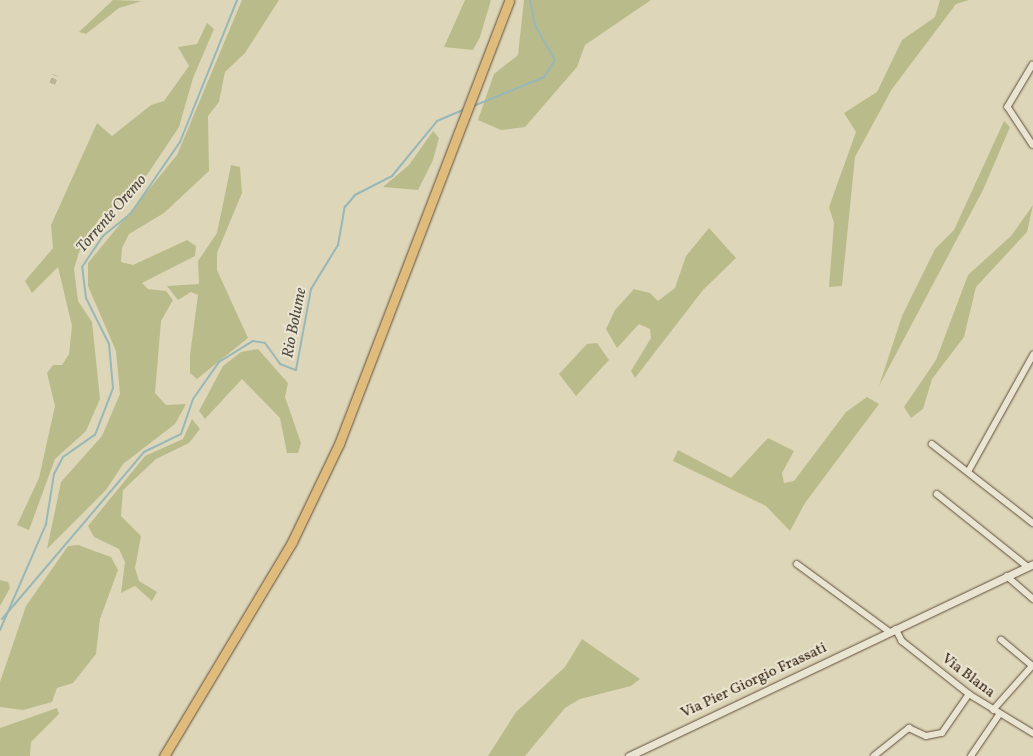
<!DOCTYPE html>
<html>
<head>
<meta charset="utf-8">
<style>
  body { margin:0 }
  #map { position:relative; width:1033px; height:756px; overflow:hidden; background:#ded6b9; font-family:Vollkorn,serif }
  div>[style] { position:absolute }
  .green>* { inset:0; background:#b9bc8a }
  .stream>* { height:2px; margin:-1px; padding:0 1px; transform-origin:1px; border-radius:1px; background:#97b7b8 }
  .minor-tunnel>* { height:5.5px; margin-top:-2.75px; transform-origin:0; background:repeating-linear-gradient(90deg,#bcb297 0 5.5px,transparent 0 8.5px) }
  .roads { filter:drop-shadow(0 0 1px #604e3a) drop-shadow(0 0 1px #604e3a) }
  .minor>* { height:5.5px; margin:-2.75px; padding:0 2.75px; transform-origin:2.75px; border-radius:2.75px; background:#eae4d2 }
  .tertiary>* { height:7px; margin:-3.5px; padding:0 3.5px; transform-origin:3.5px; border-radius:3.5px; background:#eae4d2 }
  .primary>* { height:9px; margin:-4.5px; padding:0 4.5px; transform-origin:4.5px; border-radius:4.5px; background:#dfbb7c }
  span { translate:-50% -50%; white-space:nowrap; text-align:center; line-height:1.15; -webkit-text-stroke:4px #eae4d2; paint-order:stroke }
  .street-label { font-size:15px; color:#36210f }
  .water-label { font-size:16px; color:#534e42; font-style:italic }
</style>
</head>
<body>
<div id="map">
  <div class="green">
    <i style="clip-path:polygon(113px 0,142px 1px,119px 8px,86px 34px,79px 32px)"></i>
    <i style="clip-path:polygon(242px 0,279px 0,245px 53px,225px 72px,219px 102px,208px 116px,209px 171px,164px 213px,129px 234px,122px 248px,121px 262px,133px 265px,187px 240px,196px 246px,195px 256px,142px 283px,148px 289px,166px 291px,173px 300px,161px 321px,155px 393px,166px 405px,186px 404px,175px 424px,123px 464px,106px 490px,47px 549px,61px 482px,102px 436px,120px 394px,116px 351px,88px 286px,88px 263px,177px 155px)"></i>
    <i style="clip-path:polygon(465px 0,491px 0,480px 37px,473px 50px,444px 47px)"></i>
    <i style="clip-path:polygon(524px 0,651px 0,585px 45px,577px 67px,525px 127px,501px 130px,478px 120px,494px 74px,518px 55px)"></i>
    <i style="clip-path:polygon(940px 0,969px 0,956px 4px,892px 89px,855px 157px,842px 286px,829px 287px,834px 223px,829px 207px,856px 132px,844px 113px,877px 92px,902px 40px,935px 17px)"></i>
    <i style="clip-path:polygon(207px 23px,214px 29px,193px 78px,179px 127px,147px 175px,99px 219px,79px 252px,74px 269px,78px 301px,92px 322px,100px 399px,86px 431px,55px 459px,29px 530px,17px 525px,39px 478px,55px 406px,47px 373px,53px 365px,62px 365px,69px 354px,72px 326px,58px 267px,32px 293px,25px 281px,53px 248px,51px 225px,97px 123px,112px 136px,151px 105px,164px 101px,189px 66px,178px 47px,197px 44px)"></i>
    <i style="clip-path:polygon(1004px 121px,1010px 127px,983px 190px,879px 386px,902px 316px,935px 249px,954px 230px)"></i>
    <i style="clip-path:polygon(433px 131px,439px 138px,433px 160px,418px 190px,383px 187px,409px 165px)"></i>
    <i style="clip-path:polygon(231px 165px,240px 167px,242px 193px,217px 253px,217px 270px,248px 338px,197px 379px,190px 373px,190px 355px,198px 295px,191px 292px,178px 300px,167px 286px,199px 284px,198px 261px,217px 233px)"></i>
    <i style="clip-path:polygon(1033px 205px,1027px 232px,976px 287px,964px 337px,932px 379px,923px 409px,911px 418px,904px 407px,936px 360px,968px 275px,1011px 236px)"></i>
    <i style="clip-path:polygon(709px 228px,736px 258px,703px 290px,635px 378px,631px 371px,651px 338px,650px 329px,639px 324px,617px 348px,606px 329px,615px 310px,634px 289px,650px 293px,658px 301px,675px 288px,686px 256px)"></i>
    <i style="clip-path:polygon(597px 343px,609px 360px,576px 396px,559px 374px,587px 344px)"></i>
    <i style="clip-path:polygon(258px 349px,288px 383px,285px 397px,301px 443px,298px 453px,287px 453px,280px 418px,242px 379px,205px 419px,199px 411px,223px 366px,241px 352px)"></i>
    <i style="clip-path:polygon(867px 397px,879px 404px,805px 503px,790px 531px,766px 506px,673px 461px,678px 450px,731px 478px,768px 438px,794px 451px,782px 473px,784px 483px,794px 481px,846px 412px)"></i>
    <i style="clip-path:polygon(192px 419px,200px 429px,189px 443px,156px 459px,123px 490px,121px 516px,141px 536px,135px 568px,139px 581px,157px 592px,152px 601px,135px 586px,121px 593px,125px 562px,119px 549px,94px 537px,88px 526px,145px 456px,183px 439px)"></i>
    <i style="clip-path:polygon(78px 545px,111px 557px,118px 570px,100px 619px,96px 654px,73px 683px,57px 688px,52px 702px,23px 710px,0 707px,0 682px,26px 606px,68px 546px)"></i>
    <i style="clip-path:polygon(0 580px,8px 582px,10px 588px,0 606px)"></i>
    <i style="clip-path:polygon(582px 639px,640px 679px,631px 686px,580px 699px,565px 708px,525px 756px,488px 756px,516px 712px,565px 667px)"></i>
    <i style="clip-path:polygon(57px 708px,59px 714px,31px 742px,30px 756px,0 756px,0 728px)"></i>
  </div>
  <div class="stream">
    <i style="left:471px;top:107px;width:79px;rotate:-22.3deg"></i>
    <i style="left:544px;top:77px;width:20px;rotate:-57deg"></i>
    <i style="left:555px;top:60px;width:39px;rotate:-120deg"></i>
    <i style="left:535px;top:26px;width:26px;rotate:-101deg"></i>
    <i style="left:2px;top:619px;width:219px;rotate:-49.6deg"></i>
    <i style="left:144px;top:452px;width:41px;rotate:-25.9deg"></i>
    <i style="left:181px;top:434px;width:37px;rotate:-71deg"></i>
    <i style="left:193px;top:399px;width:45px;rotate:-54.9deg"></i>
    <i style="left:219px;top:362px;width:40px;rotate:-32deg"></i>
    <i style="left:253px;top:341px;width:12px;rotate:9deg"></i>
    <i style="left:265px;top:343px;width:26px;rotate:54deg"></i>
    <i style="left:280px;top:364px;width:17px;rotate:21deg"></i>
    <i style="left:296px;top:370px;width:82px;rotate:-79.5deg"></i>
    <i style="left:311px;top:289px;width:52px;rotate:-58.5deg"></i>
    <i style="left:338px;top:245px;width:39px;rotate:-80deg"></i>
    <i style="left:345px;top:207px;width:16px;rotate:-50deg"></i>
    <i style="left:355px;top:195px;width:42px;rotate:-27.2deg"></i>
    <i style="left:392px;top:176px;width:71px;rotate:-50.7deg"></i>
    <i style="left:437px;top:121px;width:30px;rotate:-23deg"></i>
    <i style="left:0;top:630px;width:116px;rotate:-66.5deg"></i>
    <i style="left:46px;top:524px;width:51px;rotate:-80.9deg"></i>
    <i style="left:54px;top:474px;width:19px;rotate:-62deg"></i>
    <i style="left:63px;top:457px;width:39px;rotate:-35deg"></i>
    <i style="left:95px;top:435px;width:50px;rotate:-69deg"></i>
    <i style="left:113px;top:388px;width:44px;rotate:-95.2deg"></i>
    <i style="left:109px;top:344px;width:51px;rotate:-116.6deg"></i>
    <i style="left:86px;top:298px;width:31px;rotate:-97deg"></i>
    <i style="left:82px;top:267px;width:37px;rotate:-56deg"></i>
    <i style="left:103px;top:236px;width:36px;rotate:-39deg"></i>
    <i style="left:131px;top:213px;width:86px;rotate:-55.4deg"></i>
    <i style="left:180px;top:142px;width:153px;rotate:-68.1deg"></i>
  </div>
  <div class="minor-tunnel">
    <i style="left:52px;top:84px;width:9px;rotate:-69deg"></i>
  </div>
  <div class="roads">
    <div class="minor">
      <i style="left:1033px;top:65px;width:49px;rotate:120.8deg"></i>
      <i style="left:1008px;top:107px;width:45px;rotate:56.7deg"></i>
      <i style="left:932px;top:444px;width:128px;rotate:38deg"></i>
      <i style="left:968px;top:472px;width:134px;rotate:-60.9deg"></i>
      <i style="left:937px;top:494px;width:115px;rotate:38.7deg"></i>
      <i style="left:797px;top:564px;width:115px;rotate:36.2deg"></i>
      <i style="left:1007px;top:576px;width:35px;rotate:41deg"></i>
      <i style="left:896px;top:629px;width:13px;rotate:63deg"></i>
      <i style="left:902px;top:641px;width:85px;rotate:38.3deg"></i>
      <i style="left:969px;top:694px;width:75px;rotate:31.4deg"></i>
      <i style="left:993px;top:710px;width:59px;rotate:-48.4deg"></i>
      <i style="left:1032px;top:666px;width:40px;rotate:-140deg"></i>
      <i style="left:874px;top:756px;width:45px;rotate:-38.7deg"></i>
      <i style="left:909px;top:728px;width:19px;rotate:25deg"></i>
      <i style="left:926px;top:736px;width:16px;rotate:-11deg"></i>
      <i style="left:942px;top:733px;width:47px;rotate:-55.3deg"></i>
      <i style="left:971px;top:756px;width:50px;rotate:-55.7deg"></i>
    </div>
    <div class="tertiary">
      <i style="left:629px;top:756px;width:447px;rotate:-25.4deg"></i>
    </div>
    <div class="primary">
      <i style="left:164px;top:756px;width:249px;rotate:-59.1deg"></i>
      <i style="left:292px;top:542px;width:109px;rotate:-64.4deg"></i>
      <i style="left:339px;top:444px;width:475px;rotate:-69deg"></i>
    </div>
  </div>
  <div class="street-label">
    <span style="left:968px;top:676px;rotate:37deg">Via Blana</span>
    <span style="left:754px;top:681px;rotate:-25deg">Via Pier Giorgio Frassati</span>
  </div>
  <div class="water-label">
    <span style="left:112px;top:214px;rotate:-49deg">Torrente Oremo</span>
    <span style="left:295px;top:323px;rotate:-79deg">Rio Bolume</span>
  </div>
</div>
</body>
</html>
